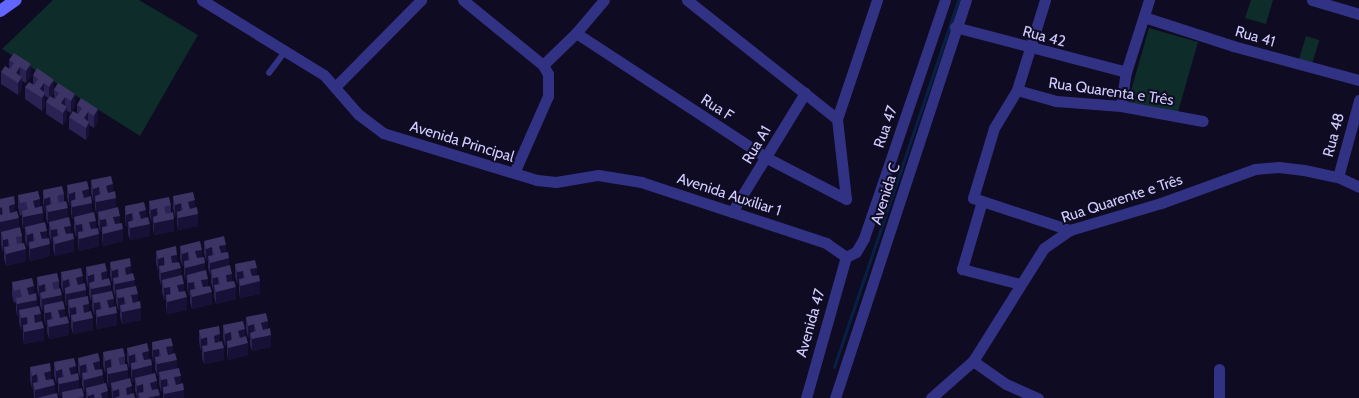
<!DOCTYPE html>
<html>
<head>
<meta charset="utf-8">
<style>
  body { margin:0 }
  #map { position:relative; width:1359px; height:398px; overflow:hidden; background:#0e0b22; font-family:Cabin,sans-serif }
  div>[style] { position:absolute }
  .green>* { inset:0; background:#0e2c2a; transform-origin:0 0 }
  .stream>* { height:3px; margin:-1.5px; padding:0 1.5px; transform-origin:1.5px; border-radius:1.5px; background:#072045 }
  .lane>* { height:5.5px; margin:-2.75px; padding:0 2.75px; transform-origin:2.75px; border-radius:2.75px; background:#323285 }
  .street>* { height:11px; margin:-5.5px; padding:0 5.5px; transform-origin:5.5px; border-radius:5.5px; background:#323285 }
  .secondary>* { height:12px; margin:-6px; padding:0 6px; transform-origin:6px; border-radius:6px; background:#6365ff }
  .wall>* { inset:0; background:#2a2252 }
  .shaded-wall>* { inset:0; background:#171137 }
  .building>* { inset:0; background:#3b3465 }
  span { translate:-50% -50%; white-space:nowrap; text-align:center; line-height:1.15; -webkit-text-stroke:4px #0e0b22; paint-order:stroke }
  .street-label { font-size:15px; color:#d0ccff }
</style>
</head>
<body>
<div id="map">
  <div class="green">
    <i style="clip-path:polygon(53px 0,139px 0,198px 35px,140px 136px,2px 49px)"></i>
    <i style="clip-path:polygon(1251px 0,1273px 0,1266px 24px,1245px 18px)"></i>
    <i style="left:1149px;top:28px;width:51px;height:77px;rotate:16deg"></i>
    <i style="left:1306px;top:36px;width:14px;height:27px;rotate:17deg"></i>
  </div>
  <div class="stream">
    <i style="left:834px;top:367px;width:387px;rotate:-71.3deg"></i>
  </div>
  <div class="lane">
    <i style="left:269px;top:73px;width:26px;rotate:-53deg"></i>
  </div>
  <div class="street">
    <i style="left:202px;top:0;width:143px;rotate:31.6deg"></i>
    <i style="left:324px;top:75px;width:52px;rotate:48.9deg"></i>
    <i style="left:358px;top:114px;width:31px;rotate:37deg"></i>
    <i style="left:383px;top:133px;width:161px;rotate:17deg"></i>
    <i style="left:537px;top:180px;width:19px;rotate:6deg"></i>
    <i style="left:556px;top:182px;width:43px;rotate:-9.5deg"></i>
    <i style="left:598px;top:175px;width:44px;rotate:9.2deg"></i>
    <i style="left:641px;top:182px;width:195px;rotate:18.2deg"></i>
    <i style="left:826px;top:243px;width:24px;rotate:35deg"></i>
    <i style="left:463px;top:0;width:103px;rotate:39.1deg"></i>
    <i style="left:687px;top:0;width:191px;rotate:38.4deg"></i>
    <i style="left:1045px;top:0;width:94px;rotate:107.3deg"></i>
    <i style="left:1017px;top:90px;width:44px;rotate:121.2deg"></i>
    <i style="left:994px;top:128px;width:73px;rotate:106.7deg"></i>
    <i style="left:973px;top:198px;width:102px;rotate:18.3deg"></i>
    <i style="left:1312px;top:0;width:49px;rotate:16.6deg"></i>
    <i style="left:1144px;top:17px;width:94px;rotate:18deg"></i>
    <i style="left:1233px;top:46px;width:131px;rotate:15.1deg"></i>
    <i style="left:955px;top:27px;width:177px;rotate:14.7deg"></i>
    <i style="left:576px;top:33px;width:228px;rotate:33.2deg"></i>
    <i style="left:767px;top:158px;width:89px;rotate:27.4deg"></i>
    <i style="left:336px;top:86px;width:121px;rotate:-45.3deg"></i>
    <i style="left:1017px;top:90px;width:41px;rotate:15.8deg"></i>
    <i style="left:1056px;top:101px;width:65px;rotate:4.4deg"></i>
    <i style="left:1121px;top:106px;width:83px;rotate:10.4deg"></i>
    <i style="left:1121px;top:106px;width:34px;rotate:-82deg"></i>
    <i style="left:1126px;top:72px;width:76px;rotate:-72.3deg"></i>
    <i style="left:514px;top:173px;width:84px;rotate:-66.2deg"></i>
    <i style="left:548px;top:96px;width:22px;rotate:-90deg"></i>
    <i style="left:548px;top:74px;width:10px;rotate:-119deg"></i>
    <i style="left:543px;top:65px;width:46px;rotate:-44.1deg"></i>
    <i style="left:576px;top:33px;width:43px;rotate:-49.7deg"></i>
    <i style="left:1338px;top:177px;width:80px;rotate:-74.7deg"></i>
    <i style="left:846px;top:199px;width:81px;rotate:-96.4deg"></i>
    <i style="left:837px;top:119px;width:126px;rotate:-71.4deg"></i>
    <i style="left:982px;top:201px;width:71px;rotate:106.4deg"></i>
    <i style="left:962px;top:269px;width:60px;rotate:14.5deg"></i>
    <i style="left:732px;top:212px;width:140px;rotate:-58.5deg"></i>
    <i style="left:846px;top:257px;width:11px;rotate:-27deg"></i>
    <i style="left:856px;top:252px;width:16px;rotate:-60deg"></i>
    <i style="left:864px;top:238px;width:251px;rotate:-71.2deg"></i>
    <i style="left:973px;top:361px;width:40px;rotate:34.9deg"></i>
    <i style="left:1006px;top:384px;width:35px;rotate:24deg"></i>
    <i style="left:806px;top:398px;width:147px;rotate:-74.2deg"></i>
    <i style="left:835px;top:398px;width:419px;rotate:-71.8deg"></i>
    <i style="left:931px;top:398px;width:56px;rotate:-41.4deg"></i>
    <i style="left:973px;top:361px;width:133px;rotate:-57.9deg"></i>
    <i style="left:1044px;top:248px;width:32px;rotate:-35deg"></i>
    <i style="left:1070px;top:230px;width:95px;rotate:-16.5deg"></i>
    <i style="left:1161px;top:203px;width:100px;rotate:-19.9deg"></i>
    <i style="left:1255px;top:169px;width:24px;rotate:-5deg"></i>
    <i style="left:1279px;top:167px;width:25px;rotate:7deg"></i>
    <i style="left:1304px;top:170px;width:35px;rotate:12deg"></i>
    <i style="left:1338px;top:177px;width:23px;rotate:25deg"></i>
    <i style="left:1219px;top:398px;width:29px;rotate:-90deg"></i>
  </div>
  <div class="secondary">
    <i style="left:0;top:11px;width:19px;rotate:-35deg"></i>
  </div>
  <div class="wall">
    <i style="clip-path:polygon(14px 53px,31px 76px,26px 83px,22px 81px,22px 89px,18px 95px,1px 84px,1px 72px,9px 69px,9px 60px)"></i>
    <i style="clip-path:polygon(evenodd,33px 75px,54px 89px,58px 83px,75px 106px,71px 113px,67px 111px,67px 119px,63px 125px,46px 114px,46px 102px,48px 98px,45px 96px,45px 105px,42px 111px,25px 99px,25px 87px,33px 84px,33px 75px,54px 92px,54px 99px,51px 97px,54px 92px)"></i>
    <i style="clip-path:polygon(81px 98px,98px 121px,94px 128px,89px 125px,89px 134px,86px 140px,69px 129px,69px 117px,77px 114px,77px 105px)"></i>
    <i style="clip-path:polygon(91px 180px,113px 192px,123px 241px,103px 246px,102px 239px,102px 232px,100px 232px,98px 224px,98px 214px,96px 214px,95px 208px,95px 200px,93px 201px,91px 192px)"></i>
    <i style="clip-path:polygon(67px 185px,89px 197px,99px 246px,79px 251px,78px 244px,78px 237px,76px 237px,74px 229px,74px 219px,72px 219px,71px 213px,71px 205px,69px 206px,67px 197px)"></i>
    <i style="clip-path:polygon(43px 190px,64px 194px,64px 202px,74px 251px,55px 256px,53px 249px,53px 242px,51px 242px,49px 234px,49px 224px,48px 224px,46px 218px,46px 210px,44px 211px,43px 202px)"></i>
    <i style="clip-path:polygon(18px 195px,40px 207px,50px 256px,30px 261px,29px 254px,29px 247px,27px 247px,25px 239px,25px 229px,23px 229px,22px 223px,22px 215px,20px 216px,18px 207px)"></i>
    <i style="clip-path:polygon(173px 196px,195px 208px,198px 226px,178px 230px,177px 224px,177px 216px,175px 217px,173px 208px)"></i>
    <i style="clip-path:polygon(0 199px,15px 212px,19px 228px,22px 236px,22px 243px,26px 261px,6px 266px,4px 259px,4px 252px,3px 252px,1px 244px)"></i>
    <i style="clip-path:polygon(149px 201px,171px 205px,171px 213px,174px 231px,154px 235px,153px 229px,153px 221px,151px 222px,149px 213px)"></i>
    <i style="clip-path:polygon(125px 206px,146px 218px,150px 236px,130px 240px,128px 234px,128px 226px,126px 227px,125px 218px)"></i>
    <i style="clip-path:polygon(204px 241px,226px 252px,236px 299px,216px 304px,214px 297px,214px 290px,213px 290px,211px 282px,211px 274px,210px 275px,208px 268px,208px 261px,206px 261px,204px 253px)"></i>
    <i style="clip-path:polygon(180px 246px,202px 257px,212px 304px,192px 309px,190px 302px,190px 295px,188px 295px,187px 287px,187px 279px,185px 280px,184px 273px,184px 266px,182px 266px,180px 258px)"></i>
    <i style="clip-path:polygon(156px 251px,177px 262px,187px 310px,167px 314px,166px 307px,166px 300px,164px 300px,162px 292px,162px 284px,161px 285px,159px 278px,159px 271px,158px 271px,156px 263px)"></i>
    <i style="clip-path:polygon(110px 262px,131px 274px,135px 286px,141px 320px,122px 324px,120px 317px,120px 310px,118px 310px,116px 302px,116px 296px,115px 297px,113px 290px,113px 282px,112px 283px,110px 275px)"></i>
    <i style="clip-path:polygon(235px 264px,257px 275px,260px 294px,240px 298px,239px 291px,239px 284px,237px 284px,235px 276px)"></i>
    <i style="clip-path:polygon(86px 267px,107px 279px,117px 325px,97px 329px,96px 322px,96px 315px,94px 315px,92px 307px,92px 301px,91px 301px,89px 295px,89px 287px,88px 288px,86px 279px)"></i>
    <i style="clip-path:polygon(61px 272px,83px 284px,86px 296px,93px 330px,73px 334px,71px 327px,71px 320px,70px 320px,68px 312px,68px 306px,66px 306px,65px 300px,65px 292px,63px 293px,61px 285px)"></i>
    <i style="clip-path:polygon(37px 277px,59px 281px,59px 289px,65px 316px,69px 335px,49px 339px,47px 332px,47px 325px,45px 325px,44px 317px,44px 311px,42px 311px,40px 305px,40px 297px,39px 298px,37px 289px)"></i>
    <i style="clip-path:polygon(12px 282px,34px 294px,44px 340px,24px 344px,23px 337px,23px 330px,21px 330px,19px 322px,19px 316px,17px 316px,16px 310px,16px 302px,14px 303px,12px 295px)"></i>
    <i style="clip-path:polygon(246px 317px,268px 329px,271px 347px,252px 351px,250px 345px,250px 337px,248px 338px,246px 329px)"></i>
    <i style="clip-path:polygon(223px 325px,245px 337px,248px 355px,228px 360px,227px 353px,227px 345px,225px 346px,223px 338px)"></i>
    <i style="clip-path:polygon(199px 330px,220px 342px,224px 360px,204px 364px,202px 358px,202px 350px,201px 351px,199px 342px)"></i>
    <i style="clip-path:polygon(152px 342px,173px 353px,184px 398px,163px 398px,163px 392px,161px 392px,159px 384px,159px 376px,157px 376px,155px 369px,155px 362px,153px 362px,152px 354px)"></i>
    <i style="clip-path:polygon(127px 348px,149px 359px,152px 374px,160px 398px,137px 398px,135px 390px,135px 381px,132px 382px,131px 375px,131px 367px,129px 368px,127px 360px)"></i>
    <i style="clip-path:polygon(103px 352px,125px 356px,125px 364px,128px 379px,132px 394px,135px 398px,112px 398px,111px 386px,108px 387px,107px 380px,107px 372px,105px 373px,103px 365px)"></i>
    <i style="clip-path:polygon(78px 358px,100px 369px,108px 398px,86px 398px,86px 391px,84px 392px,82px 385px,82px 377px,80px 378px,78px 370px)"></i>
    <i style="clip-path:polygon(54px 362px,76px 374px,79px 389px,84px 398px,62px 398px,62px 396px,59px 396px,58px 390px,58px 382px,56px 383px,54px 375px)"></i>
    <i style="clip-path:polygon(30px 367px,51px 379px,55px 394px,58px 398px,34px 398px,33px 387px,32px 388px,30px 380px)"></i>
  </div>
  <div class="shaded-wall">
    <i style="clip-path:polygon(31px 64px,31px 76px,26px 83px,26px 71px)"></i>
    <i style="clip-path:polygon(20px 67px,20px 79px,16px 73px)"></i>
    <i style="clip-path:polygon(22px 77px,22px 89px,18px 95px,18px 83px)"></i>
    <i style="clip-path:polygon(54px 80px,54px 92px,49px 99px,49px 87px)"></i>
    <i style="clip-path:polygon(44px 83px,44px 95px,40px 89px)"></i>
    <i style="clip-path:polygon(45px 93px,45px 105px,42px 111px,42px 98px)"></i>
    <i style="clip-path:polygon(75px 94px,75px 106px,71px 113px,71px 101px)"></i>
    <i style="clip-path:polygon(65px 97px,65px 109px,61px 103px)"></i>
    <i style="clip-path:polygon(67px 107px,67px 119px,63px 125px,63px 113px)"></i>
    <i style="clip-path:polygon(98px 109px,98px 121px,94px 128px,94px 116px)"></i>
    <i style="clip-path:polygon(88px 112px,88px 124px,84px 118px)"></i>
    <i style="clip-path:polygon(89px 122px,89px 134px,86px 140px,86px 128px)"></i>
    <i style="clip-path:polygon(113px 184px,113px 196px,106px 198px,106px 186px)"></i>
    <i style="clip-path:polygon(99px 187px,99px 199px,95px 196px,95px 200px,93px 201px,93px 189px)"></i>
    <i style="clip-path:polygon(89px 189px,89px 201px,82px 203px,82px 191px)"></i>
    <i style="clip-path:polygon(75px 192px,75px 204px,71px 201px,71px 205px,69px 206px,69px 194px)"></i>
    <i style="clip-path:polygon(50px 197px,50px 209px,46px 206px,46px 210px,44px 211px,44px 199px)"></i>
    <i style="clip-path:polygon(116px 198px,116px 210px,98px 212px,98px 214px,96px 214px,96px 202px)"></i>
    <i style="clip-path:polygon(40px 199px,40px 211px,33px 213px,33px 201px)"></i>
    <i style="clip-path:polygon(195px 200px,195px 212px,188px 214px,188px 202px)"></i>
    <i style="clip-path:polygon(92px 203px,92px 215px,74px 217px,74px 219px,72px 219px,72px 207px)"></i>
    <i style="clip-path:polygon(181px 203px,181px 215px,177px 212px,177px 216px,175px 217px,175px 205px)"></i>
    <i style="clip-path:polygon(15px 204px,15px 216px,9px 218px,9px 206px)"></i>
    <i style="clip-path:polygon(2px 207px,2px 219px,0 220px,0 208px)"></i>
    <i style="clip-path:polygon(68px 208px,68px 220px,49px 222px,49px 224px,48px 224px,48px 212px)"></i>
    <i style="clip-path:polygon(157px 208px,157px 220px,153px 217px,153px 221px,151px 222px,151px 210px)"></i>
    <i style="clip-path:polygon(146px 210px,146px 222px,139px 224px,139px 212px)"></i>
    <i style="clip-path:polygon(43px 213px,43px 225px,25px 227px,25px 229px,23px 229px,23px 217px)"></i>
    <i style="clip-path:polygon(132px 213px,132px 225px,128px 222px,128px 226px,126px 227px,126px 215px)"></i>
    <i style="clip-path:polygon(198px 214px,198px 226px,178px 230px,178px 218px)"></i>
    <i style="clip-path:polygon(120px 216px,120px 228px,113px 229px,113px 217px)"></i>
    <i style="clip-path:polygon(19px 218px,19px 230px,1px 232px,0 234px,0 222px)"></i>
    <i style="clip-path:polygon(106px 219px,106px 231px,102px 227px,102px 232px,100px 232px,100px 220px)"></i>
    <i style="clip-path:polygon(174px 219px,174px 231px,154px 235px,154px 223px)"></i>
    <i style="clip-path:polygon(96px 221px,96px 233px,89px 234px,89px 222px)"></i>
    <i style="clip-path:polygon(82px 224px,82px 236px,78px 232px,78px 237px,76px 237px,76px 225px)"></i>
    <i style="clip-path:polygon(150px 224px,150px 236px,130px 240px,130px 228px)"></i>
    <i style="clip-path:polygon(71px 226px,71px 238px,64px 239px,64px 227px)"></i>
    <i style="clip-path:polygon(57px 229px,57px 241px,53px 237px,53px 242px,51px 242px,51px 230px)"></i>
    <i style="clip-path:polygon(123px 229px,123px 241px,103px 246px,103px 234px)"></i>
    <i style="clip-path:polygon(47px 231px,47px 243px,40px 244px,40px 232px)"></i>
    <i style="clip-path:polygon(33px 233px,33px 246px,29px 242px,29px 247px,27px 247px,27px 235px)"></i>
    <i style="clip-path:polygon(99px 234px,99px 246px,79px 251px,79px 239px)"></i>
    <i style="clip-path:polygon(8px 239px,8px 251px,4px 247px,4px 252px,3px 252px,3px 240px)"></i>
    <i style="clip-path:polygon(74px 239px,74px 251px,55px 256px,55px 244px)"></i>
    <i style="clip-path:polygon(50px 244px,50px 256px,30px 261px,30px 249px)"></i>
    <i style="clip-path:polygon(226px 245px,226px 257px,219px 258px,219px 246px)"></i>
    <i style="clip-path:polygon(212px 247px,212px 260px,208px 256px,208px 261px,206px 261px,206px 249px)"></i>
    <i style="clip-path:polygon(26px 249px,26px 261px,6px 266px,6px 254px)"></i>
    <i style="clip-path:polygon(202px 250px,202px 262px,195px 263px,195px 251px)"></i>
    <i style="clip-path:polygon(188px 252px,188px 265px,184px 261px,184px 266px,182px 266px,182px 254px)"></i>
    <i style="clip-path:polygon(177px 255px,177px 267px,171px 268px,171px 256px)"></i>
    <i style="clip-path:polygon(164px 257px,164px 270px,159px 266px,159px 271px,158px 271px,158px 259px)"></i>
    <i style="clip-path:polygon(229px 258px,229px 270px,211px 270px,211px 274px,210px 275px,210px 263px)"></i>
    <i style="clip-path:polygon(205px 263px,205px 275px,187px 275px,187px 279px,185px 280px,185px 268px)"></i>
    <i style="clip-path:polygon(131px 266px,131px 278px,125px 280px,125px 268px)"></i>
    <i style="clip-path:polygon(181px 268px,181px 280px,162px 280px,162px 284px,161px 285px,161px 273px)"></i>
    <i style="clip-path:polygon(257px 268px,257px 280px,250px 281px,250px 269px)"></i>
    <i style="clip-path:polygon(118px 269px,118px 281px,113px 278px,113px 282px,112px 283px,112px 271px)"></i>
    <i style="clip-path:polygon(107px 271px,107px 283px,101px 285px,101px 273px)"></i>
    <i style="clip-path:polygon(243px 271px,243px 283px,239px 279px,239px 284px,237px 284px,237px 272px)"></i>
    <i style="clip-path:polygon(94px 274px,94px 286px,89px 283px,89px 287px,88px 288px,88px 276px)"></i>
    <i style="clip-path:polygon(232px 274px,232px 286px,226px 287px,226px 275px)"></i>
    <i style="clip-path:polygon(83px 276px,83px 288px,76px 290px,76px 278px)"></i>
    <i style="clip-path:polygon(218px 277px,218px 289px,214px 285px,214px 290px,213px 290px,213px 278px)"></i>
    <i style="clip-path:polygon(69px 279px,69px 291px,65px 288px,65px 292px,63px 293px,63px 281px)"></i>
    <i style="clip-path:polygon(208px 279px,208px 291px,201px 292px,201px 280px)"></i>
    <i style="clip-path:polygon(135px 280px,135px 292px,116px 290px,116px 296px,115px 297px,115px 284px)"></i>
    <i style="clip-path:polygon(260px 281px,260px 294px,240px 298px,240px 286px)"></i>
    <i style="clip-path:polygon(194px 282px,194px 294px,190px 290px,190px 295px,188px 295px,188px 283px)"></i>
    <i style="clip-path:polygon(45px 284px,45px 296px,40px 293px,40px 297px,39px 298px,39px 286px)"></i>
    <i style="clip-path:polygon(184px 284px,184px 296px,177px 297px,177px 285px)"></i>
    <i style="clip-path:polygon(111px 285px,111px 297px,92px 295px,92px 301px,91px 301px,91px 289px)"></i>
    <i style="clip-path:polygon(34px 286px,34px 298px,27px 300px,27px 288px)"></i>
    <i style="clip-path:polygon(170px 287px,170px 299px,166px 295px,166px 300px,164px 300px,164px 288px)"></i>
    <i style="clip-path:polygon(236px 287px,236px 299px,216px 304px,216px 292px)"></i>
    <i style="clip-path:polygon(86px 290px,86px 302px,68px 300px,68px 306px,66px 306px,66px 294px)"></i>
    <i style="clip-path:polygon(212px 292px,212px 304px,192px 309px,192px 297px)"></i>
    <i style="clip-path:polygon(138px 294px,138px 306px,131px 308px,131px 295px)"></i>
    <i style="clip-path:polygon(62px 295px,62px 307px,44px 305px,44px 311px,42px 311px,42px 299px)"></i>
    <i style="clip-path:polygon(124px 297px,124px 309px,120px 305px,120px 310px,118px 310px,118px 298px)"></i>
    <i style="clip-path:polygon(187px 297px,187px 310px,167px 314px,167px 302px)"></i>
    <i style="clip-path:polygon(114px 299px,114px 311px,107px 312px,107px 300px)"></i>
    <i style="clip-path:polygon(37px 300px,37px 312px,19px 310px,19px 316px,17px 316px,17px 304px)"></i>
    <i style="clip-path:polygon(100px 302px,100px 314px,96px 310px,96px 315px,94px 315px,94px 303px)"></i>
    <i style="clip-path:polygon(89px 304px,89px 316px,83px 318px,83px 305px)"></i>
    <i style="clip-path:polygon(76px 307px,76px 319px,71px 315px,71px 320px,70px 320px,70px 308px)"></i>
    <i style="clip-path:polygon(141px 308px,141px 320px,122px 324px,122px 312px)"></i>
    <i style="clip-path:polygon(65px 309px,65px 321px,58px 323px,58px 310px)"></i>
    <i style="clip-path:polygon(51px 312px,51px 324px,47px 320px,47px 325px,45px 325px,45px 313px)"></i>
    <i style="clip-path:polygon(117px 313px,117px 325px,97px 329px,97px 317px)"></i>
    <i style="clip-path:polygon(41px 314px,41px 326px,34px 328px,34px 315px)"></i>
    <i style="clip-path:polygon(27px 317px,27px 329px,23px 325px,23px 330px,21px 330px,21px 318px)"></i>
    <i style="clip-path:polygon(93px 318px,93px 330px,73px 334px,73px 322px)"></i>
    <i style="clip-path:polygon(268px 321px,268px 333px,261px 335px,261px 323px)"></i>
    <i style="clip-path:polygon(69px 323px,69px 335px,49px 339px,49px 327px)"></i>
    <i style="clip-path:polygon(254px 324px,254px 336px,250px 333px,250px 337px,248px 338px,248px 326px)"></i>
    <i style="clip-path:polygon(44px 328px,44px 340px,24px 344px,24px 332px)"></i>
    <i style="clip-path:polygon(245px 329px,245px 341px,238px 343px,238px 331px)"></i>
    <i style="clip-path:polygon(231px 332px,231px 344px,227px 341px,227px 345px,225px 346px,225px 334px)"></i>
    <i style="clip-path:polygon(220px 334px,220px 346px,214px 348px,214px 336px)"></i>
    <i style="clip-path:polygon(271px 335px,271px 347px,252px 351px,252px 339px)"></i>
    <i style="clip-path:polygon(207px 337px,207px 349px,202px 346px,202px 350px,201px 351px,201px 339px)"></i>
    <i style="clip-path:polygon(248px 343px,248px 355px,228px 360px,228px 348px)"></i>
    <i style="clip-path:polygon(173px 346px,173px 358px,166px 360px,166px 347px)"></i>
    <i style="clip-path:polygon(224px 348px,224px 360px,204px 364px,204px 352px)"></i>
    <i style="clip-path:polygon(159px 349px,159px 361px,155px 357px,155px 362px,153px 362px,153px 350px)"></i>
    <i style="clip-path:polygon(149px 351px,149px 364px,142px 365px,142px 353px)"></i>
    <i style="clip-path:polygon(135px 354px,135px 366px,131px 363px,131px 367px,129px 368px,129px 356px)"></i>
    <i style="clip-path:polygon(111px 359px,111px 371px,107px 368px,107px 372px,105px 373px,105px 361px)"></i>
    <i style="clip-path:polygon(177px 360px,177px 372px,159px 372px,159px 376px,157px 376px,157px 364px)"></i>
    <i style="clip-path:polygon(100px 361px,100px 374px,93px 375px,93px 363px)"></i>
    <i style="clip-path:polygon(86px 364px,86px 376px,82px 373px,82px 377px,80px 378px,80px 366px)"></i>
    <i style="clip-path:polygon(152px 365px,152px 377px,135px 378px,135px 381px,132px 382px,132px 370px)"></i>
    <i style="clip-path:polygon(76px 366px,76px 378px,69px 380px,69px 368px)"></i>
    <i style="clip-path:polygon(62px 369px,62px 381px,58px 378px,58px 382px,56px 383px,56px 371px)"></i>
    <i style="clip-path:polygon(128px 370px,128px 382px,111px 383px,111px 386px,108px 387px,108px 374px)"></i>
    <i style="clip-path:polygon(51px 371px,51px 383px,44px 385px,44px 373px)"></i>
    <i style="clip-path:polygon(37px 374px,37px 386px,33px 383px,33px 387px,32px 388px,32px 376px)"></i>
    <i style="clip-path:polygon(103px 375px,103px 387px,86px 388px,86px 391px,84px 392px,84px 380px)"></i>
    <i style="clip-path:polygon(181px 376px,181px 388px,174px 390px,174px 377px)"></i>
    <i style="clip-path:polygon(167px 379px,167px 391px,163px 387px,163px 392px,161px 392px,161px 380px)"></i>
    <i style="clip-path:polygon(79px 380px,79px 392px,62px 392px,62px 396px,59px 396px,59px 384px)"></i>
    <i style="clip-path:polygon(157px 381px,157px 394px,150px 395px,150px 383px)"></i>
    <i style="clip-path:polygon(143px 384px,143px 396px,138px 393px,138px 397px,137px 398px,137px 386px)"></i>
    <i style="clip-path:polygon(55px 385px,55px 397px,35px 398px,35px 390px)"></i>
    <i style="clip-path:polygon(132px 386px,132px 398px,126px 398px,126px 388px)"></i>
    <i style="clip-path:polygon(119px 389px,119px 398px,113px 398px,113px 391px)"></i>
    <i style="clip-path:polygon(184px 390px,184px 398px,164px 398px,164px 394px)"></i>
    <i style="clip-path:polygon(108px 391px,108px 398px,101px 398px,101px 393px)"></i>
    <i style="clip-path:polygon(94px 394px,94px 398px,88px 398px,88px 396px)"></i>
    <i style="clip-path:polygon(160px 395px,160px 398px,147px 398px)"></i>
  </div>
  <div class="building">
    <i style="clip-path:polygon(14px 53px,31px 64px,26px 71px,20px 67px,16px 73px,22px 77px,18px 83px,1px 72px,5px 66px,10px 69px,14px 63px,9px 60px)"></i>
    <i style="clip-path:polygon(37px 68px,54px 80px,49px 87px,44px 83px,40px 89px,45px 93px,42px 98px,25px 87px,29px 82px,34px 85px,38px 79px,33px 75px)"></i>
    <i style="clip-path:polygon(58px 83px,75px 94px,71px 101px,65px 97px,61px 103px,67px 107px,63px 113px,46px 102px,50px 96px,55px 99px,59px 93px,54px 90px)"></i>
    <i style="clip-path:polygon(81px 98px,98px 109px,94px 116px,88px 112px,84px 118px,89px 122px,86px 128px,69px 117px,73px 111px,78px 114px,82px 108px,77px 105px)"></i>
    <i style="clip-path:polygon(111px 176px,113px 184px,106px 186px,108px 193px,115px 191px,116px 198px,96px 202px,95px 196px,101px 194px,99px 187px,93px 189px,91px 180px)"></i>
    <i style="clip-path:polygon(87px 181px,89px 189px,82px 191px,84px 198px,91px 196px,92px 203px,72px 207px,71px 201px,76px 199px,75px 192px,69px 194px,67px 185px)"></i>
    <i style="clip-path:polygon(62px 186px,64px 194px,57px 196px,59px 203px,66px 201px,68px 208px,48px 212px,46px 206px,52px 204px,50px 197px,44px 199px,43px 190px)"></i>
    <i style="clip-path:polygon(38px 191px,40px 199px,33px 201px,35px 208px,42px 206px,43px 213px,23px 217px,22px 211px,28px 209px,26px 202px,20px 203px,18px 195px)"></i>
    <i style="clip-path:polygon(193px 192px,195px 200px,188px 202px,190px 209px,197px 207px,198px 214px,178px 218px,177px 212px,183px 210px,181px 203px,175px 205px,173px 196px)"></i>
    <i style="clip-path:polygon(14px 196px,15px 204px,9px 206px,10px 213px,17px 211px,19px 218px,0 222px,0 215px,3px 214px,2px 207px,0 208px,0 199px)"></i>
    <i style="clip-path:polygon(169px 197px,171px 205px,164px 207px,166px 214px,173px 212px,174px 219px,154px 223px,153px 217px,158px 215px,157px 208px,151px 210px,149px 201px)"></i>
    <i style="clip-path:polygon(144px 202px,146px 210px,139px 212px,141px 219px,148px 217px,150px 224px,130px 228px,128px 222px,134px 220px,132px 213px,126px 215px,125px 206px)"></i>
    <i style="clip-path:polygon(118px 207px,120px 216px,113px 217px,115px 224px,122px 223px,123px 229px,103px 234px,102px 227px,108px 226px,106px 219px,100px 220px,98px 212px)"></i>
    <i style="clip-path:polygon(94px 212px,96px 221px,89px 222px,91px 229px,98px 228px,99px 234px,79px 239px,78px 232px,84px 231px,82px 224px,76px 225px,74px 217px)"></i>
    <i style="clip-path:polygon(69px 217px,71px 226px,64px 227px,66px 234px,73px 233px,74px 239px,55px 244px,53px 237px,59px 236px,57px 229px,51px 230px,49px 222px)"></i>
    <i style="clip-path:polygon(45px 222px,47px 231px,40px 232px,42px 239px,49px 238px,50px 244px,30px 249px,29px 242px,35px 241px,33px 233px,27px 235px,25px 227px)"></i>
    <i style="clip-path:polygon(20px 227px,22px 236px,16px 237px,17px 244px,24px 243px,26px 249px,6px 254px,4px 247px,10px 246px,8px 239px,3px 240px,1px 232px)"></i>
    <i style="clip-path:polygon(224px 236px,226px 245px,219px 246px,221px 253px,228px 252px,229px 258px,210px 263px,208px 256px,214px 255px,212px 247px,206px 249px,204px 241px)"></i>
    <i style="clip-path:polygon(200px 241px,202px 250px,195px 251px,197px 258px,204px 257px,205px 263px,185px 268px,184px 261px,190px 260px,188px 252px,182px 254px,180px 246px)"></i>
    <i style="clip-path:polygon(176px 246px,177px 255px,171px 256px,172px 263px,179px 262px,181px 268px,161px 273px,159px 266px,165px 265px,164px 257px,158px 259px,156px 251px)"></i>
    <i style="clip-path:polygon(130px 258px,131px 266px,125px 268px,126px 275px,133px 273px,135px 280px,115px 284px,113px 278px,119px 277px,118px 269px,112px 271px,110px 262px)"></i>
    <i style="clip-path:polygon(255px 260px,257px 268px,250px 269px,252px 276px,259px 275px,260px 281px,240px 286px,239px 279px,245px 278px,243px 271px,237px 272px,235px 264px)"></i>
    <i style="clip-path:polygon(105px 263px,107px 271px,101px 273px,102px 280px,109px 278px,111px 285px,91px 289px,89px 283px,95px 281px,94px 274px,88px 276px,86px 267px)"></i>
    <i style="clip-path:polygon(230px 265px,232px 274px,226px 275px,227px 282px,234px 281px,236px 287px,216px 292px,214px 285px,220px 284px,218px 277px,213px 278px,211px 270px)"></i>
    <i style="clip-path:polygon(81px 268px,83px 276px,76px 278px,78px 285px,85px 283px,86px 290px,66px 294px,65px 288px,71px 286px,69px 279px,63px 281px,61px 272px)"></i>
    <i style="clip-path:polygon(206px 270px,208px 279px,201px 280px,203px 287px,210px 286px,212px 292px,192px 297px,190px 290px,196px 289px,194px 282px,188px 283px,187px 275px)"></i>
    <i style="clip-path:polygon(57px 273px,59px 281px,52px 283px,54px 290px,60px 288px,62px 295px,42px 299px,40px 293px,46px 291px,45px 284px,39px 286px,37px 277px)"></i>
    <i style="clip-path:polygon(182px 275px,184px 284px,177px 285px,179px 292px,185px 291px,187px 297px,167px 302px,166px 295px,171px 294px,170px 287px,164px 288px,162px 280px)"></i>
    <i style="clip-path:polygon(32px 278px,34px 286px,27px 288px,29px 295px,36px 293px,37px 300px,17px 304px,16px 298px,22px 297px,20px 289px,14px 291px,12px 282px)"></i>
    <i style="clip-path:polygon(136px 286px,138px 294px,131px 295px,133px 303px,140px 301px,141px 308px,122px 312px,120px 305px,126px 304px,124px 297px,118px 298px,116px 290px)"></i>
    <i style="clip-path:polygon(112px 291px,114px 299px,107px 300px,109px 308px,116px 306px,117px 313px,97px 317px,96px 310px,102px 309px,100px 302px,94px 303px,92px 295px)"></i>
    <i style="clip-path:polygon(88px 296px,89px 304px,83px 305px,84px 313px,91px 311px,93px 318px,73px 322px,71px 315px,77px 314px,76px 307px,70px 308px,68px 300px)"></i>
    <i style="clip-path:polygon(63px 301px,65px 309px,58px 310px,60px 318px,67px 316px,69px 323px,49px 327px,47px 320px,53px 319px,51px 312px,45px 313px,44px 305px)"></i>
    <i style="clip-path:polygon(39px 306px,41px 314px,34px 315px,35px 323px,42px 321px,44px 328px,24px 332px,23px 325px,28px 324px,27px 317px,21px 318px,19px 310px)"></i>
    <i style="clip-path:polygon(266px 313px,268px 321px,261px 323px,263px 330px,270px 328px,271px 335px,252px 339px,250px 333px,256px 331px,254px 324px,248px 326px,246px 317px)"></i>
    <i style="clip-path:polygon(243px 321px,245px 329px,238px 331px,240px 338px,246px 336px,248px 343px,228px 348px,227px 341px,232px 340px,231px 332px,225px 334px,223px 325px)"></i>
    <i style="clip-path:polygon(219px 326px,220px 334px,214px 336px,215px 343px,222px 341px,224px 348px,204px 352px,202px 346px,208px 345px,207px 337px,201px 339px,199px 330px)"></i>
    <i style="clip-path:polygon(171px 338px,173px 346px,166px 347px,168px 355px,175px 353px,177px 360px,157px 364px,155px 357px,161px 356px,159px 349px,153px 350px,152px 342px)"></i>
    <i style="clip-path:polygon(147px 343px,149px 351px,142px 353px,144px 360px,151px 359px,152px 365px,132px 370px,131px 363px,137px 362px,135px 354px,129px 356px,127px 348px)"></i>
    <i style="clip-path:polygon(123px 348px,125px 356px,118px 358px,120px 365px,127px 364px,128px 370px,108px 374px,107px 368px,112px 367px,111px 359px,105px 361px,103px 352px)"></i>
    <i style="clip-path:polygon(98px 353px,100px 361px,93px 363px,95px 370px,102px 369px,103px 375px,84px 380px,82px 373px,88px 372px,86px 364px,80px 366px,78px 358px)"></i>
    <i style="clip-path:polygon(74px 358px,76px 366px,69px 368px,71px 375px,78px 373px,79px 380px,59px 384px,58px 378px,64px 377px,62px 369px,56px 371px,54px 362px)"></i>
    <i style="clip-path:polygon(50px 363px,51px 371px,44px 373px,46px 380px,53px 379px,55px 385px,35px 390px,33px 383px,39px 382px,37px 374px,32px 376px,30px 367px)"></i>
    <i style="clip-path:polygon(179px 368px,181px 376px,174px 377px,176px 385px,183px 383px,184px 390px,164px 394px,163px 387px,169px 386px,167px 379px,161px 380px,159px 372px)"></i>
    <i style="clip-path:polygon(155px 373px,157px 381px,150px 383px,152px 390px,158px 389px,160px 395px,147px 398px,140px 398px,138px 393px,144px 392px,143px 384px,137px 386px,135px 378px)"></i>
    <i style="clip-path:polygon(130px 378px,132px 386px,126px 388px,127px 395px,134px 393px,135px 398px,114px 398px,120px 396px,119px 389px,113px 391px,111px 383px)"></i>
    <i style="clip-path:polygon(106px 383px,108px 391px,101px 393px,102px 398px,95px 398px,94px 394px,88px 396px,86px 388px)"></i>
    <i style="clip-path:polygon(82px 388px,84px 396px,77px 398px,63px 398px,62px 392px)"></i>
    <i style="clip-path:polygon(57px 393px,58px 398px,37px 398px)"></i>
  </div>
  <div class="street-label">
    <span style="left:1044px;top:37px;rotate:15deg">Rua 42</span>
    <span style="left:1255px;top:37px;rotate:16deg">Rua 41</span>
    <span style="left:1111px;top:92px;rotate:8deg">Rua Quarenta e Três</span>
    <span style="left:717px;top:108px;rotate:33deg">Rua F</span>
    <span style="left:886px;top:127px;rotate:-71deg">Rua 47</span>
    <span style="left:1334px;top:135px;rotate:-75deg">Rua 48</span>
    <span style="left:462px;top:142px;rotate:17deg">Avenida Principal</span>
    <span style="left:757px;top:145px;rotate:-59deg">Rua A1</span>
    <span style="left:886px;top:194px;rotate:-72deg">Avenida C</span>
    <span style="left:729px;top:195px;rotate:18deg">Avenida Auxiliar 1</span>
    <span style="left:1122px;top:199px;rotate:-18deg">Rua Quarente e Três</span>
    <span style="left:811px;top:323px;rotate:-74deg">Avenida 47</span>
  </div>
</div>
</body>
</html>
